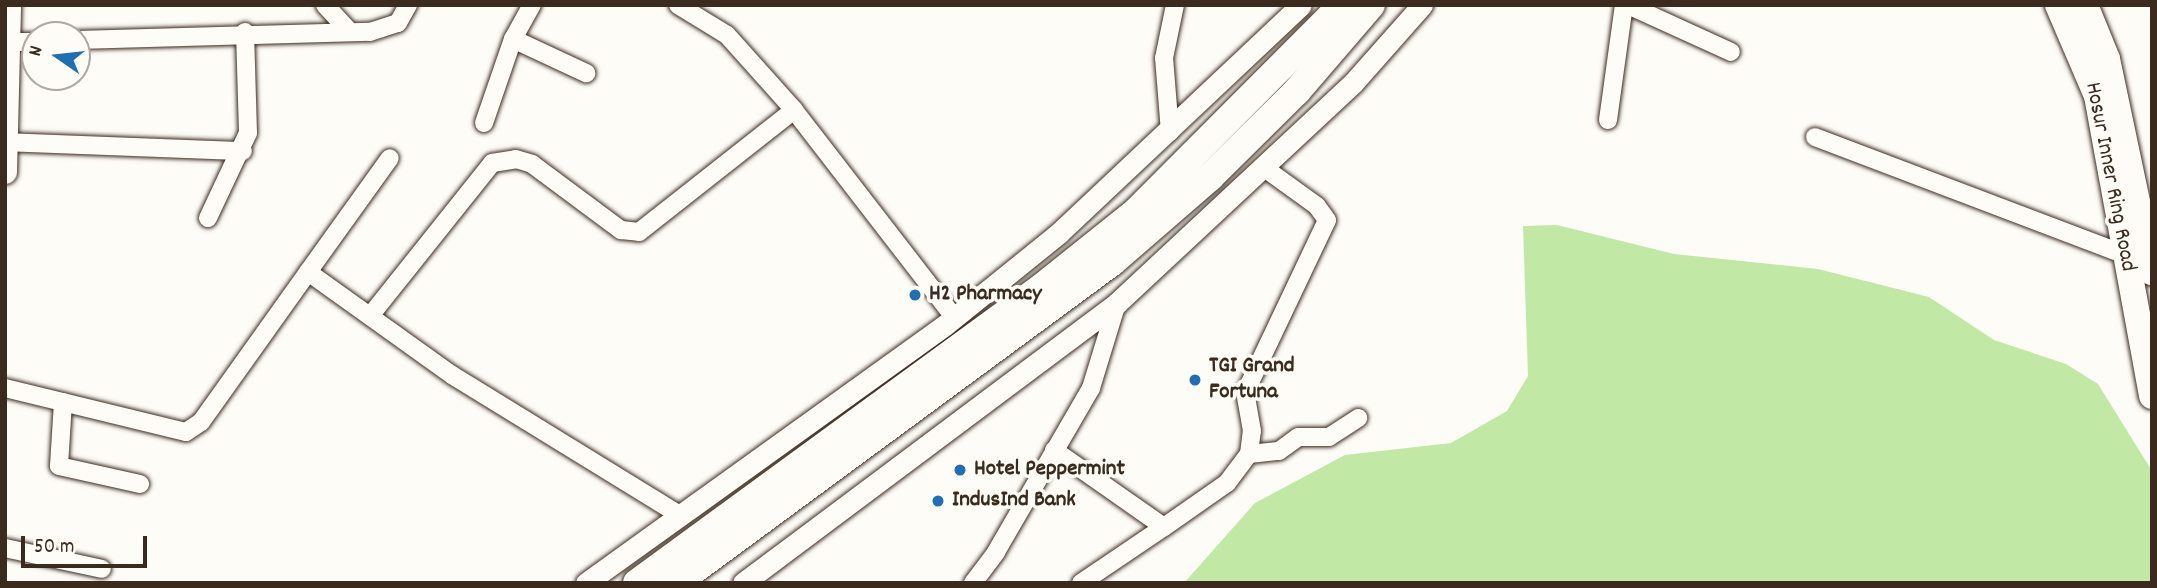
<!DOCTYPE html>
<html>
<head>
<meta charset="utf-8">
<style>
  body { margin:0 }
  #map { position:relative; width:2157px; height:588px; overflow:hidden; background:#fdfcf7; font-family:Dekko,sans-serif }
  div>[style] { position:absolute }
  .green>* { inset:0; background:#c1e9a5 }
  .roads { filter:drop-shadow(0 0 2px #3b2a1e) drop-shadow(0 0 2px #3b2a1e) }
  .minor>* { height:18px; margin:-9px; padding:0 9px; transform-origin:9px; border-radius:9px; background:#fdfcf7 }
  .tertiary>* { height:21px; margin:-10.5px; padding:0 10.5px; transform-origin:10.5px; border-radius:10.5px; background:#fdfcf7 }
  .secondary>* { height:24px; margin:-12px; padding:0 12px; transform-origin:12px; border-radius:12px; background:#fdfcf7 }
  .primary>* { height:26px; margin:-13px; padding:0 13px; transform-origin:13px; border-radius:13px; background:#fdfcf7 }
  .trunk>* { height:28px; margin:-14px; padding:0 14px; transform-origin:14px; border-radius:14px; background:#fdfcf7 }
  .dots>* { width:19px; height:19px; translate:-50% -50%; box-sizing:border-box; border:4px solid #fdfcf7; border-radius:50% }
  span { translate:-50% -50%; white-space:nowrap; text-align:center; line-height:1.15; -webkit-text-stroke:7px #fdfcf7; paint-order:stroke }
  .street-label { font-size:23px; color:#3b2a1e }
  .poi-label { font-size:23px; color:#3b2a1e; font-weight:700 }
  .left { translate:0 -50%; text-align:left }
  .frame { position:absolute; inset:0; border:7px solid #3b2a1e; pointer-events:none }
  .north { position:absolute; left:21px; top:21px; width:70px; height:70px; box-sizing:border-box; background:#fdfcf7; border:2px solid #afa8a0; border-radius:50%; rotate:284deg; font-size:19px; font-weight:700; line-height:28px; text-align:center; color:#3b2a1e }
  .north::after { content:''; display:block; margin:auto; width:24px; height:32px; background:#1f6fb2; clip-path:polygon(50% 0,100% 100%,50% 72%,0 100%) }
  .scale { position:absolute; left:21px; top:536px; width:126px; height:32px; box-sizing:border-box; border:4px solid #3b2a1e; border-top:0; padding-left:9px; font-size:21px; line-height:24px; white-space:nowrap; color:#3b2a1e; -webkit-text-stroke:5px #fdfcf7; paint-order:stroke }
</style>
</head>
<body>
<div id="map">
  <div class="green">
    <i style="clip-path:polygon(1557px 225px,1674px 254px,1818px 269px,1929px 297px,1994px 340px,2066px 364px,2098px 384px,2152px 471px,2152px 583px,1184px 583px,1255px 503px,1345px 455px,1451px 443px,1507px 411px,1528px 376px,1523px 226px)"></i>
  </div>
  <div class="roads">
    <div class="minor">
      <i style="left:325px;top:5px;width:37px;rotate:47deg"></i>
      <i style="left:678px;top:5px;width:57px;rotate:31.5deg"></i>
      <i style="left:727px;top:35px;width:101px;rotate:48.2deg"></i>
      <i style="left:794px;top:110px;width:262px;rotate:52.3deg"></i>
      <i style="left:1628px;top:5px;width:113px;rotate:24.5deg"></i>
      <i style="left:513px;top:39px;width:81px;rotate:25deg"></i>
      <i style="left:77px;top:40px;width:293px;rotate:-1.6deg"></i>
      <i style="left:370px;top:32px;width:29px;rotate:-18deg"></i>
      <i style="left:398px;top:23px;width:21px;rotate:-61deg"></i>
      <i style="left:5px;top:42px;width:30px"></i>
      <i style="left:1608px;top:120px;width:116px;rotate:-82.1deg"></i>
      <i style="left:484px;top:123px;width:89px;rotate:-71deg"></i>
      <i style="left:513px;top:39px;width:39px;rotate:-61deg"></i>
      <i style="left:1170px;top:132px;width:74px;rotate:-94.6deg"></i>
      <i style="left:1164px;top:58px;width:54px;rotate:-78.3deg"></i>
      <i style="left:1815px;top:137px;width:329px;rotate:20.8deg"></i>
      <i style="left:5px;top:142px;width:238px;rotate:2.2deg"></i>
      <i style="left:208px;top:218px;width:94px;rotate:-64.8deg"></i>
      <i style="left:248px;top:133px;width:101px;rotate:-91.7deg"></i>
      <i style="left:308px;top:272px;width:140px;rotate:-54.3deg"></i>
      <i style="left:370px;top:316px;width:196px;rotate:-51.4deg"></i>
      <i style="left:492px;top:163px;width:24px;rotate:-9deg"></i>
      <i style="left:516px;top:159px;width:17px;rotate:17deg"></i>
      <i style="left:532px;top:164px;width:111px;rotate:36.6deg"></i>
      <i style="left:621px;top:230px;width:18px;rotate:6deg"></i>
      <i style="left:639px;top:232px;width:197px;rotate:-38.2deg"></i>
      <i style="left:5px;top:388px;width:186px;rotate:13.7deg"></i>
      <i style="left:186px;top:432px;width:18px;rotate:-34deg"></i>
      <i style="left:201px;top:422px;width:184px;rotate:-54.5deg"></i>
      <i style="left:308px;top:272px;width:177px;rotate:35.6deg"></i>
      <i style="left:452px;top:375px;width:268px;rotate:31.6deg"></i>
      <i style="left:63px;top:402px;width:64px;rotate:93.6deg"></i>
      <i style="left:59px;top:466px;width:83px;rotate:12.5deg"></i>
      <i style="left:1054px;top:450px;width:134px;rotate:35deg"></i>
      <i style="left:1164px;top:527px;width:77px;rotate:-34.9deg"></i>
      <i style="left:1227px;top:483px;width:36px;rotate:-53deg"></i>
      <i style="left:1249px;top:454px;width:30px;rotate:-6deg"></i>
      <i style="left:1279px;top:451px;width:24px;rotate:-36deg"></i>
      <i style="left:1298px;top:437px;width:31px"></i>
      <i style="left:1329px;top:437px;width:35px;rotate:-33deg"></i>
      <i style="left:1249px;top:454px;width:23px;rotate:-83deg"></i>
      <i style="left:1252px;top:431px;width:39px;rotate:-100deg"></i>
      <i style="left:1245px;top:393px;width:191px;rotate:-64.6deg"></i>
      <i style="left:1327px;top:220px;width:17px;rotate:-126deg"></i>
      <i style="left:1317px;top:206px;width:67px;rotate:-144.2deg"></i>
      <i style="left:5px;top:548px;width:99px;rotate:12.2deg"></i>
      <i style="left:973px;top:583px;width:39px;rotate:-53deg"></i>
      <i style="left:996px;top:552px;width:190px;rotate:-59.9deg"></i>
      <i style="left:1091px;top:388px;width:89px;rotate:-73deg"></i>
      <i style="left:1081px;top:583px;width:100px;rotate:-34deg"></i>
    </div>
    <div class="tertiary">
      <i style="left:586px;top:583px;width:442px;rotate:-35.7deg"></i>
      <i style="left:945px;top:325px;width:146px;rotate:-38.9deg"></i>
      <i style="left:1059px;top:233px;width:332px;rotate:-43.3deg"></i>
      <i style="left:743px;top:583px;width:467px;rotate:-36.8deg"></i>
      <i style="left:1117px;top:303px;width:323px;rotate:-43deg"></i>
      <i style="left:1353px;top:83px;width:104px;rotate:-48.5deg"></i>
    </div>
    <div class="secondary">
      <i style="left:5px;top:172px;width:167px;rotate:-88.6deg"></i>
    </div>
    <div class="primary">
      <i style="left:2058px;top:5px;width:99px;rotate:66.8deg"></i>
      <i style="left:2097px;top:96px;width:305px;rotate:79.6deg"></i>
      <i style="left:2085px;top:5px;width:58px;rotate:67.8deg"></i>
      <i style="left:2107px;top:59px;width:218px;rotate:78.1deg"></i>
    </div>
    <div class="trunk">
      <i style="left:637px;top:583px;width:500px;rotate:-36.14deg"></i>
      <i style="left:1041px;top:288px;width:123px;rotate:-38.7deg"></i>
      <i style="left:1137px;top:211px;width:291px;rotate:-45.1deg"></i>
      <i style="left:676px;top:583px;width:541px;rotate:-36.36deg"></i>
      <i style="left:1112px;top:262px;width:130px;rotate:-40.9deg"></i>
      <i style="left:1210px;top:177px;width:122px;rotate:-44.7deg"></i>
      <i style="left:1297px;top:91px;width:113px;rotate:-49.3deg"></i>
    </div>
  </div>
  <div class="dots">
    <i style="left:915px;top:295px;background:#1f6fb2"></i>
    <i style="left:1195px;top:380px;background:#1f6fb2"></i>
    <i style="left:960px;top:470px;background:#1f6fb2"></i>
    <i style="left:938px;top:501px;background:#1f6fb2"></i>
  </div>
  <div class="street-label">
    <span style="left:2109px;top:177px;rotate:79deg">Hosur Inner Ring Road</span>
  </div>
  <div class="poi-label">
    <span class="left" style="left:929px;top:295px">H2 Pharmacy</span>
    <span class="left" style="left:1209px;top:380px">TGI Grand<br>Fortuna</span>
    <span class="left" style="left:974px;top:470px">Hotel Peppermint</span>
    <span class="left" style="left:952px;top:501px">IndusInd Bank</span>
  </div>
  <div class="frame"></div>
  <div class="north">N</div>
  <div class="scale">50 m</div>
</div>
</body>
</html>
